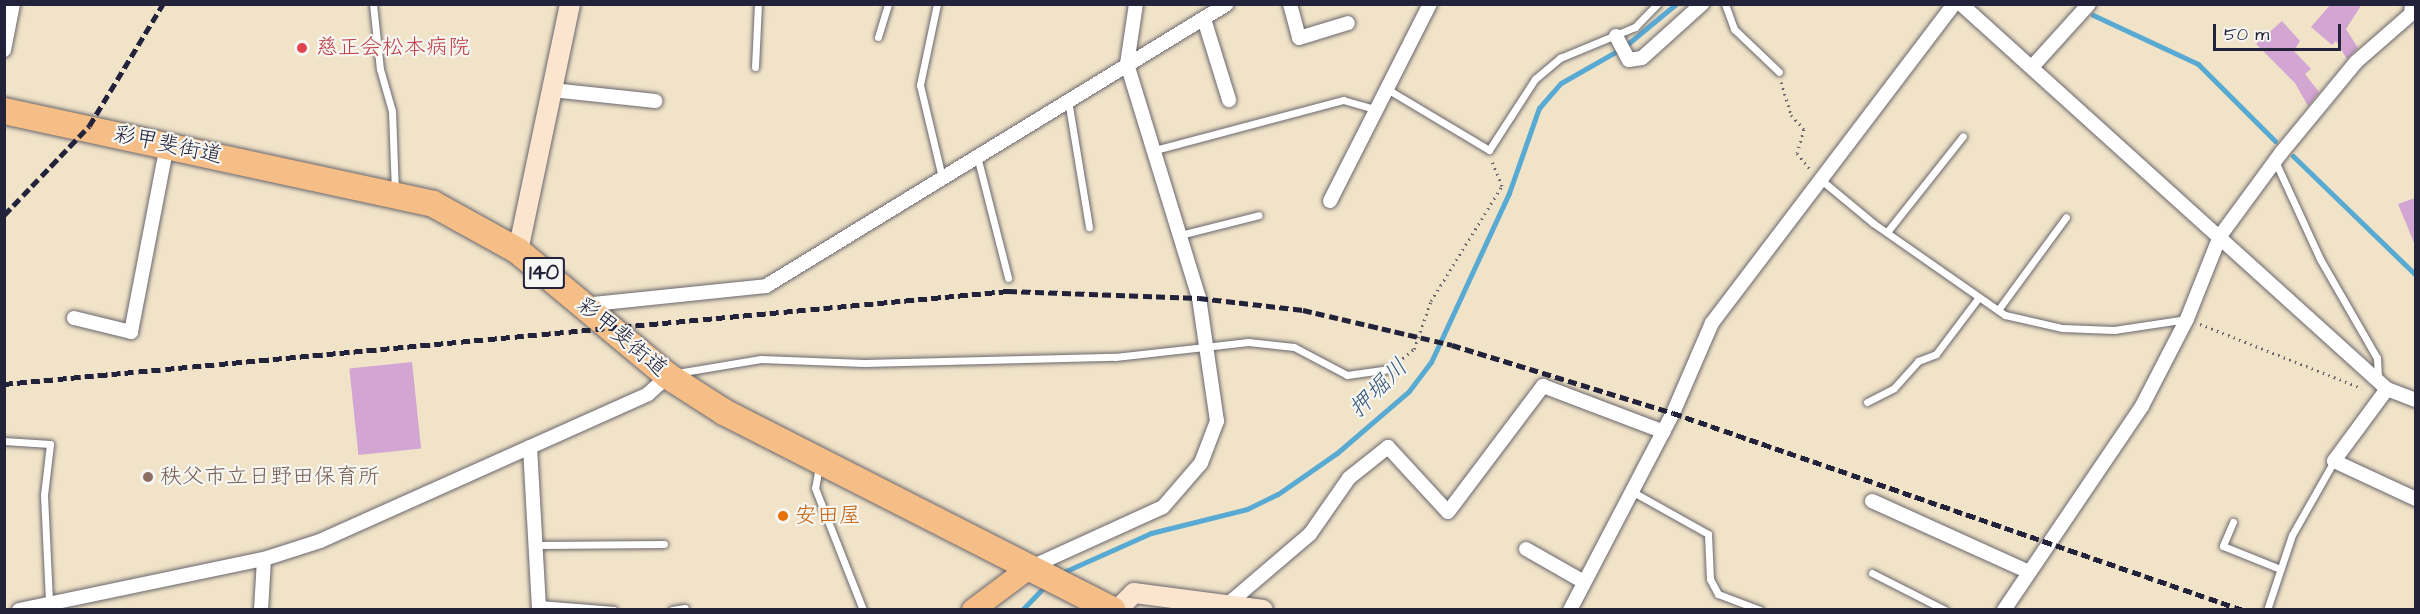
<!DOCTYPE html>
<html>
<head>
<meta charset="utf-8">
<style>
  body { margin:0 }
  #map { position:relative; width:2420px; height:614px; overflow:hidden; background:#f0e3c8; font-family:"Architects Daughter","Klee One",sans-serif }
  div>[style] { position:absolute }
  .stream>* { height:5px; margin:-2.5px; padding:0 2.5px; transform-origin:2.5px; border-radius:2.5px; background:#59aad3 }
  .building>* { inset:0; background:#d3a5d2; transform-origin:0 0 }
  .path>* { height:3px; margin-top:-1.5px; transform-origin:0; background:repeating-linear-gradient(90deg,#6a666c 0 1.5px,transparent 0 6px) }
  .roads { filter:drop-shadow(0 0 2px #6a666c) drop-shadow(0 0 2px #6a666c) }
  .lane>* { height:7px; margin:-3.5px; padding:0 3.5px; transform-origin:3.5px; border-radius:3.5px; background:#fff }
  .street>* { height:14px; margin:-7px; padding:0 7px; transform-origin:7px; border-radius:7px; background:#fff }
  .secondary>* { height:20px; margin:-10px; padding:0 10px; transform-origin:10px; border-radius:10px; background:#fbe5cf }
  .primary>* { height:22px; margin:-11px; padding:0 11px; transform-origin:11px; border-radius:11px; background:#f6be87 }
  .highway>* { height:26px; margin:-13px; padding:0 13px; transform-origin:13px; border-radius:13px; background:#f6be87 }
  .rail>* { height:4.5px; margin-top:-2.25px; transform-origin:0; background:repeating-linear-gradient(90deg,#22223b 0 9px,transparent 0 13.5px) }
  .dots>* { width:16px; height:16px; translate:-50% -50%; box-sizing:border-box; border:3px solid #f6f6f2; border-radius:50% }
  span { translate:-50% -50%; white-space:nowrap; text-align:center; line-height:1.15; -webkit-text-stroke:4.5px #f6f6f2; paint-order:stroke }
  .shield-label span { padding:2px 4px; background:#f6f6f2; border:2px solid; border-radius:4px; -webkit-text-stroke-width:0 }
  .shield-label { font-size:21px; color:#22223b; font-weight:700 }
  .health-label { font-size:22px; color:#be3a42 }
  .left { translate:0 -50%; text-align:left }
  .street-label { font-size:22px; color:#22223b }
  .education-label { font-size:22px; color:#785e54 }
  .food-label { font-size:22px; color:#c56008 }
  .water-label { font-size:24px; color:#385878; font-style:italic }
  .frame { position:absolute; inset:0; border:6px solid #22223b; pointer-events:none }
  .scale { position:absolute; left:2213px; top:24px; width:128px; height:27px; box-sizing:border-box; border:3px solid #22223b; border-top:0; padding-left:8px; font-size:18px; line-height:21px; white-space:nowrap; color:#22223b; -webkit-text-stroke:4px #f6f6f2; paint-order:stroke }
</style>
</head>
<body>
<div id="map">
  <div class="stream">
    <i style="left:2093px;top:15px;width:116px;rotate:25deg"></i>
    <i style="left:2198px;top:64px;width:109px;rotate:45deg"></i>
    <i style="left:2293px;top:156px;width:171px;rotate:44.1deg"></i>
    <i style="left:1057px;top:575px;width:103px;rotate:-24.1deg"></i>
    <i style="left:1151px;top:533px;width:99px;rotate:-14deg"></i>
    <i style="left:1247px;top:509px;width:34px;rotate:-26deg"></i>
    <i style="left:1278px;top:494px;width:72px;rotate:-34.8deg"></i>
    <i style="left:1337px;top:453px;width:95px;rotate:-40.7deg"></i>
    <i style="left:1409px;top:391px;width:36px;rotate:-53deg"></i>
    <i style="left:1431px;top:362px;width:186px;rotate:-65.2deg"></i>
    <i style="left:1509px;top:193px;width:90px;rotate:-70.6deg"></i>
    <i style="left:1539px;top:108px;width:33px;rotate:-49deg"></i>
    <i style="left:1561px;top:83px;width:73px;rotate:-29.7deg"></i>
    <i style="left:1624px;top:47px;width:67px;rotate:-39.6deg"></i>
    <i style="left:1022px;top:610px;width:35px;rotate:-46deg"></i>
  </div>
  <div class="building">
    <i style="clip-path:polygon(2331px 4px,2362px 4px,2346px 29px,2358px 48px,2347px 59px,2336px 41px,2332px 45px,2311px 27px)"></i>
    <i style="clip-path:polygon(2282px 21px,2300px 41px,2294px 51px,2311px 69px,2305px 74px,2319px 92px,2308px 106px,2295px 83px,2256px 44px)"></i>
    <i style="clip-path:polygon(2415px 198px,2415px 245px,2398px 204px)"></i>
    <i style="left:412px;top:362px;width:87px;height:63px;rotate:84deg"></i>
  </div>
  <div class="path">
    <i style="left:1781px;top:82px;width:34px;rotate:73deg"></i>
    <i style="left:1791px;top:115px;width:19px;rotate:47deg"></i>
    <i style="left:1804px;top:129px;width:25px;rotate:106deg"></i>
    <i style="left:1797px;top:153px;width:22px;rotate:51deg"></i>
    <i style="left:2200px;top:324px;width:174px;rotate:21.6deg"></i>
    <i style="left:1398px;top:362px;width:21px;rotate:-39deg"></i>
    <i style="left:1414px;top:349px;width:51px;rotate:-70.5deg"></i>
    <i style="left:1431px;top:301px;width:135px;rotate:-58.3deg"></i>
    <i style="left:1502px;top:186px;width:27px;rotate:-112deg"></i>
  </div>
  <div class="roads">
    <div class="lane">
      <i style="left:373px;top:4px;width:65px;rotate:83.9deg"></i>
      <i style="left:380px;top:69px;width:44px;rotate:74.1deg"></i>
      <i style="left:392px;top:111px;width:81px;rotate:87.9deg"></i>
      <i style="left:937px;top:4px;width:83px;rotate:101.9deg"></i>
      <i style="left:920px;top:85px;width:95px;rotate:76.6deg"></i>
      <i style="left:1725px;top:4px;width:27px;rotate:70deg"></i>
      <i style="left:1734px;top:29px;width:62px;rotate:43.7deg"></i>
      <i style="left:878px;top:37px;width:34px;rotate:-73deg"></i>
      <i style="left:755px;top:67px;width:63px;rotate:-87.3deg"></i>
      <i style="left:1387px;top:89px;width:119px;rotate:30.9deg"></i>
      <i style="left:1489px;top:150px;width:85px;rotate:-57.1deg"></i>
      <i style="left:1535px;top:79px;width:33px;rotate:-40deg"></i>
      <i style="left:1560px;top:58px;width:81px;rotate:-22.5deg"></i>
      <i style="left:1635px;top:27px;width:32px;rotate:-46deg"></i>
      <i style="left:1068px;top:100px;width:129px;rotate:80.6deg"></i>
      <i style="left:1155px;top:150px;width:195px;rotate:-14.9deg"></i>
      <i style="left:1343px;top:100px;width:35px;rotate:16deg"></i>
      <i style="left:977px;top:156px;width:126px;rotate:75.7deg"></i>
      <i style="left:2275px;top:161px;width:108px;rotate:65.3deg"></i>
      <i style="left:2320px;top:259px;width:114px;rotate:60.1deg"></i>
      <i style="left:2377px;top:358px;width:22px;rotate:87deg"></i>
      <i style="left:1820px;top:179px;width:69px;rotate:39.7deg"></i>
      <i style="left:1873px;top:223px;width:161px;rotate:34.9deg"></i>
      <i style="left:2005px;top:315px;width:58px;rotate:12.8deg"></i>
      <i style="left:2062px;top:328px;width:52px;rotate:2.2deg"></i>
      <i style="left:2114px;top:330px;width:74px;rotate:-8.6deg"></i>
      <i style="left:1887px;top:232px;width:122px;rotate:-51.6deg"></i>
      <i style="left:1180px;top:235px;width:81px;rotate:-14.2deg"></i>
      <i style="left:1998px;top:310px;width:115px;rotate:-53.8deg"></i>
      <i style="left:677px;top:373px;width:85px;rotate:-9.5deg"></i>
      <i style="left:761px;top:359px;width:103px;rotate:2.2deg"></i>
      <i style="left:864px;top:363px;width:251px;rotate:-1.4deg"></i>
      <i style="left:1115px;top:357px;width:134px;rotate:-6.4deg"></i>
      <i style="left:1248px;top:342px;width:46px;rotate:6.2deg"></i>
      <i style="left:1294px;top:347px;width:60px;rotate:27.8deg"></i>
      <i style="left:1347px;top:375px;width:43px;rotate:-7.9deg"></i>
      <i style="left:1867px;top:402px;width:30px;rotate:-27deg"></i>
      <i style="left:1894px;top:388px;width:36px;rotate:-48deg"></i>
      <i style="left:1918px;top:361px;width:19px;rotate:-21deg"></i>
      <i style="left:1936px;top:354px;width:71px;rotate:-53deg"></i>
      <i style="left:4px;top:441px;width:46px;rotate:3.7deg"></i>
      <i style="left:50px;top:444px;width:51px;rotate:96.7deg"></i>
      <i style="left:44px;top:495px;width:108px;rotate:87.3deg"></i>
      <i style="left:819px;top:466px;width:22px;rotate:100deg"></i>
      <i style="left:815px;top:488px;width:131px;rotate:68.5deg"></i>
      <i style="left:1633px;top:492px;width:86px;rotate:29.2deg"></i>
      <i style="left:1708px;top:534px;width:45px;rotate:87.5deg"></i>
      <i style="left:1710px;top:579px;width:17px;rotate:62deg"></i>
      <i style="left:1718px;top:594px;width:45px;rotate:20.9deg"></i>
      <i style="left:2233px;top:522px;width:26px;rotate:113deg"></i>
      <i style="left:2223px;top:546px;width:61px;rotate:22deg"></i>
      <i style="left:538px;top:545px;width:126px;rotate:-0.5deg"></i>
      <i style="left:1872px;top:573px;width:82px;rotate:26.9deg"></i>
      <i style="left:539px;top:604px;width:75px;rotate:4.6deg"></i>
      <i style="left:672px;top:610px;width:13px;rotate:-9deg"></i>
      <i style="left:2267px;top:610px;width:79px;rotate:-71.6deg"></i>
      <i style="left:2292px;top:535px;width:85px;rotate:-60.4deg"></i>
    </div>
    <div class="street">
      <i style="left:1290px;top:4px;width:35px;rotate:75deg"></i>
      <i style="left:1299px;top:38px;width:51px;rotate:-17deg"></i>
      <i style="left:1961px;top:4px;width:574px;rotate:42.11deg"></i>
      <i style="left:2387px;top:389px;width:31px;rotate:21deg"></i>
      <i style="left:1204px;top:19px;width:85px;rotate:72.8deg"></i>
      <i style="left:1616px;top:36px;width:27px;rotate:62deg"></i>
      <i style="left:1629px;top:60px;width:13px;rotate:-9deg"></i>
      <i style="left:1642px;top:58px;width:81px;rotate:-42deg"></i>
      <i style="left:4px;top:50px;width:47px;rotate:-78.9deg"></i>
      <i style="left:2032px;top:67px;width:85px;rotate:-47.9deg"></i>
      <i style="left:552px;top:90px;width:104px;rotate:6.1deg"></i>
      <i style="left:1330px;top:201px;width:221px;rotate:-63.1deg"></i>
      <i style="left:583px;top:305px;width:184px;rotate:-5.9deg"></i>
      <i style="left:766px;top:286px;width:540px;rotate:-31.45deg"></i>
      <i style="left:74px;top:318px;width:59px;rotate:13.8deg"></i>
      <i style="left:131px;top:332px;width:190px;rotate:-79.1deg"></i>
      <i style="left:2387px;top:389px;width:89px;rotate:126.4deg"></i>
      <i style="left:2334px;top:461px;width:90px;rotate:24.9deg"></i>
      <i style="left:530px;top:447px;width:163px;rotate:86.8deg"></i>
      <i style="left:1872px;top:501px;width:172px;rotate:24.3deg"></i>
      <i style="left:1526px;top:549px;width:64px;rotate:29.7deg"></i>
      <i style="left:1029px;top:568px;width:147px;rotate:-24.5deg"></i>
      <i style="left:1163px;top:507px;width:58px;rotate:-49.2deg"></i>
      <i style="left:1201px;top:463px;width:45px;rotate:-69.1deg"></i>
      <i style="left:1217px;top:421px;width:124px;rotate:-98.3deg"></i>
      <i style="left:1199px;top:298px;width:245px;rotate:-107.1deg"></i>
      <i style="left:1127px;top:64px;width:61px;rotate:-81.5deg"></i>
      <i style="left:1228px;top:604px;width:108px;rotate:-40.5deg"></i>
      <i style="left:1310px;top:534px;width:68px;rotate:-55.1deg"></i>
      <i style="left:1349px;top:478px;width:50px;rotate:-38.5deg"></i>
      <i style="left:1388px;top:447px;width:88px;rotate:47.3deg"></i>
      <i style="left:1448px;top:512px;width:158px;rotate:-53deg"></i>
      <i style="left:1543px;top:386px;width:129px;rotate:20.8deg"></i>
      <i style="left:19px;top:610px;width:250px;rotate:-11.8deg"></i>
      <i style="left:264px;top:559px;width:59px;rotate:-17.8deg"></i>
      <i style="left:320px;top:541px;width:359px;rotate:-24.1deg"></i>
      <i style="left:648px;top:394px;width:27px;rotate:-42deg"></i>
      <i style="left:261px;top:610px;width:51px;rotate:-86.6deg"></i>
      <i style="left:1570px;top:610px;width:222px;rotate:-62.4deg"></i>
      <i style="left:1673px;top:413px;width:98px;rotate:-66.6deg"></i>
      <i style="left:1712px;top:323px;width:400px;rotate:-52.8deg"></i>
      <i style="left:2004px;top:610px;width:246px;rotate:-55.9deg"></i>
      <i style="left:2142px;top:406px;width:98px;rotate:-62.7deg"></i>
      <i style="left:2187px;top:319px;width:89px;rotate:-68.3deg"></i>
      <i style="left:2220px;top:236px;width:103px;rotate:-53.7deg"></i>
      <i style="left:2281px;top:153px;width:118px;rotate:-50.5deg"></i>
      <i style="left:2356px;top:62px;width:73px;rotate:-41.1deg"></i>
      <i style="left:2411px;top:14px;width:10px;rotate:-84deg"></i>
    </div>
    <div class="secondary">
      <i style="left:518px;top:251px;width:252px;rotate:-78.1deg"></i>
      <i style="left:1117px;top:610px;width:24px;rotate:-45deg"></i>
      <i style="left:1134px;top:593px;width:130px;rotate:7.5deg"></i>
    </div>
    <div class="primary">
      <i style="left:973px;top:610px;width:70px;rotate:-36.9deg"></i>
    </div>
    <div class="highway">
      <i style="left:4px;top:111px;width:439px;rotate:12.2deg"></i>
      <i style="left:433px;top:204px;width:97px;rotate:28.9deg"></i>
      <i style="left:518px;top:251px;width:195px;rotate:39.8deg"></i>
      <i style="left:668px;top:376px;width:67px;rotate:32.7deg"></i>
      <i style="left:724px;top:412px;width:436px;rotate:27deg"></i>
    </div>
  </div>
  <div class="rail">
    <i style="left:4px;top:215px;width:123px;rotate:-46.3deg"></i>
    <i style="left:89px;top:126px;width:143px;rotate:-58.8deg"></i>
    <i style="left:4px;top:384px;width:1008px;rotate:-5.29deg"></i>
    <i style="left:1008px;top:291px;width:191px;rotate:2.1deg"></i>
    <i style="left:1199px;top:298px;width:105px;rotate:6.6deg"></i>
    <i style="left:1303px;top:310px;width:153px;rotate:13.2deg"></i>
    <i style="left:1452px;top:345px;width:231px;rotate:17.1deg"></i>
    <i style="left:1673px;top:413px;width:603px;rotate:19.07deg"></i>
  </div>
  <div class="dots">
    <i style="left:302px;top:48px;background:#e0444e"></i>
    <i style="left:148px;top:477px;background:#8d6e63"></i>
    <i style="left:783px;top:516px;background:#e8710a"></i>
  </div>
  <div class="shield-label">
    <span style="left:544px;top:273px">140</span>
  </div>
  <div class="health-label">
    <span class="left" style="left:316px;top:48px">慈正会松本病院</span>
  </div>
  <div class="street-label">
    <span style="left:168px;top:145px;rotate:12deg">彩甲斐街道</span>
    <span style="left:622px;top:337px;rotate:40deg">彩甲斐街道</span>
  </div>
  <div class="education-label">
    <span class="left" style="left:160px;top:477px">秩父市立日野田保育所</span>
  </div>
  <div class="food-label">
    <span class="left" style="left:795px;top:516px">安田屋</span>
  </div>
  <div class="water-label">
    <span style="left:1379px;top:389px;rotate:-45deg">押堀川</span>
  </div>
  <div class="frame"></div>
  <div class="scale">50 m</div>
</div>
</body>
</html>
